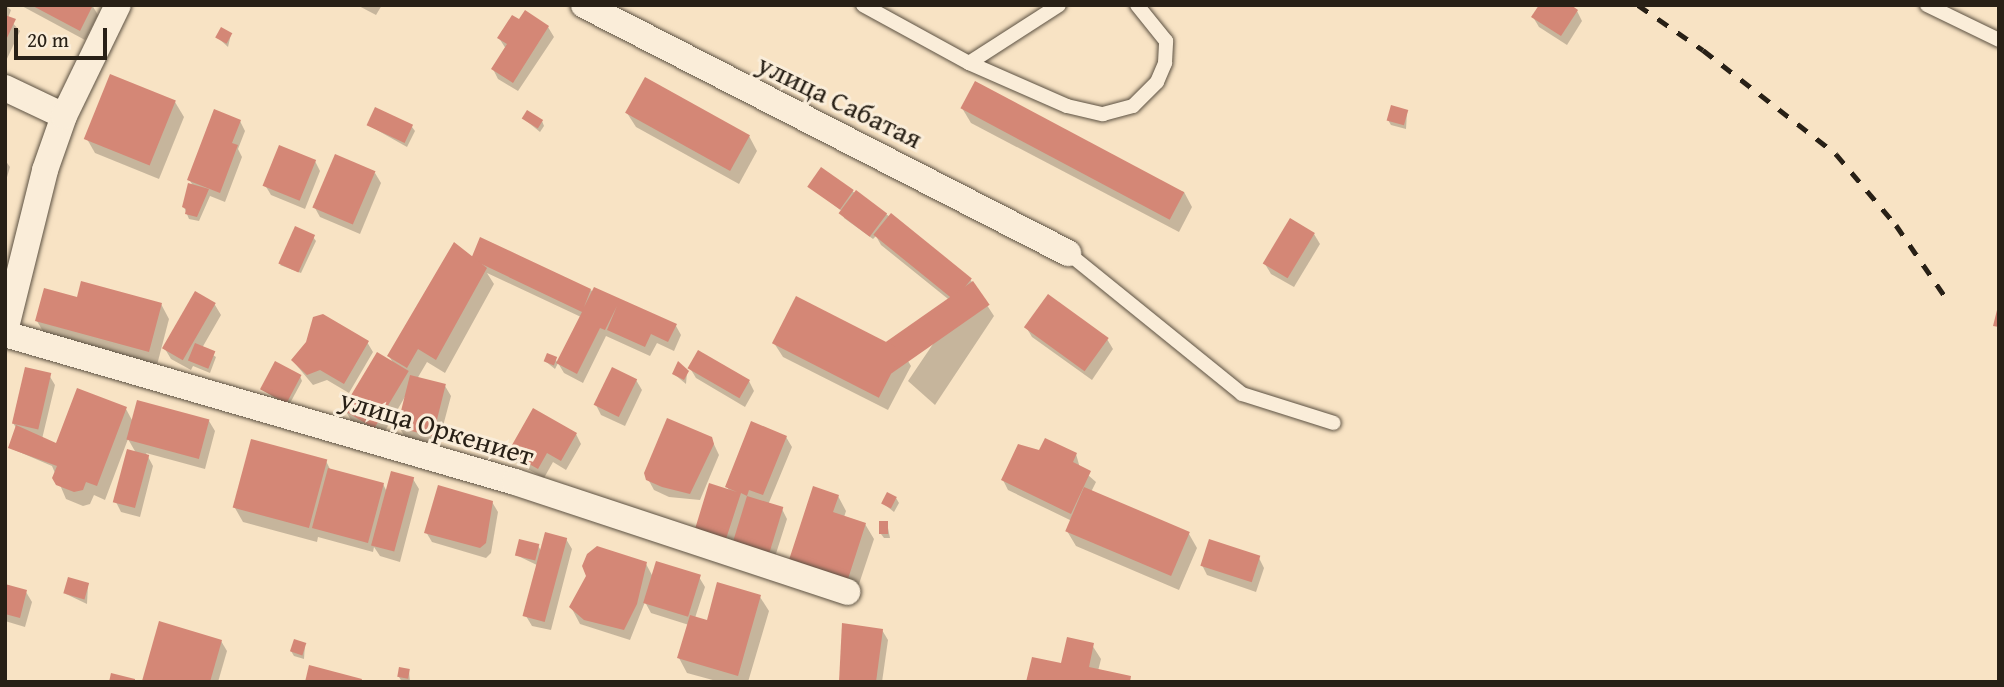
<!DOCTYPE html>
<html>
<head>
<meta charset="utf-8">
<style>
  body { margin:0 }
  #map { position:relative; width:2004px; height:687px; overflow:hidden; background:#f8e3c4; font-family:"Gentium Book Plus",serif }
  div>[style] { position:absolute }
  .shadow>* { inset:0; background:#0003 }
  .building>* { inset:0; background:#d48776; transform-origin:0 0 }
  .roads { filter:drop-shadow(0 0 2px #5c5142) drop-shadow(0 0 2px #5c5142) }
  .service>* { height:14px; margin:-7px; padding:0 7px; transform-origin:7px; border-radius:7px; background:#faedd9 }
  .minor>* { height:26px; margin:-13px; padding:0 13px; transform-origin:13px; border-radius:13px; background:#faedd9 }
  .rail>* { height:5px; margin-top:-2.5px; transform-origin:0; background:repeating-linear-gradient(90deg,#282016 0 12px,transparent 0 24px) }
  span { translate:-50% -50%; white-space:nowrap; text-align:center; line-height:1.15; -webkit-text-stroke:6px #faedd9; paint-order:stroke }
  .street-label { font-size:28px; color:#282016 }
  .frame { position:absolute; inset:0; border:7px solid #282016; pointer-events:none }
  .scale { position:absolute; left:14px; top:28px; width:93px; height:32px; box-sizing:border-box; border:4px solid #282016; border-top:0; padding-left:9px; font-size:21px; line-height:24px; white-space:nowrap; color:#282016; -webkit-text-stroke:5px #faedd9; paint-order:stroke }
</style>
</head>
<body>
<div id="map">
  <div class="shadow">
    <i style="clip-path:polygon(5px 5px,11px 10px,8px 18px,20px 31px,5px 63px)"></i>
    <i style="clip-path:polygon(20px 5px,92px 5px,98px 15px,85px 40px)"></i>
    <i style="clip-path:polygon(357px 5px,382px 5px,376px 15px)"></i>
    <i style="clip-path:polygon(1577px 11px,1582px 21px,1567px 45px,1539px 27px,1533px 17px)"></i>
    <i style="clip-path:polygon(548px 27px,554px 37px,518px 91px,498px 79px,493px 69px,506px 49px,499px 38px)"></i>
    <i style="clip-path:polygon(231px 34px,228px 47px,217px 37px)"></i>
    <i style="clip-path:polygon(175px 102px,184px 117px,159px 179px,95px 153px,87px 139px)"></i>
    <i style="clip-path:polygon(962px 108px,1184px 192px,1192px 207px,1179px 232px,971px 123px)"></i>
    <i style="clip-path:polygon(1407px 112px,1406px 129px,1391px 125px,1388px 120px)"></i>
    <i style="clip-path:polygon(627px 113px,749px 136px,757px 151px,739px 184px,636px 127px)"></i>
    <i style="clip-path:polygon(524px 119px,542px 121px,544px 126px,540px 132px)"></i>
    <i style="clip-path:polygon(240px 121px,245px 131px,238px 149px,242px 157px,225px 202px,210px 196px,199px 221px,189px 219px,184px 207px,193px 186px,189px 179px)"></i>
    <i style="clip-path:polygon(368px 125px,412px 127px,415px 131px,407px 147px)"></i>
    <i style="clip-path:polygon(5px 160px,10px 167px,5px 184px)"></i>
    <i style="clip-path:polygon(315px 161px,320px 171px,305px 209px,271px 195px,265px 185px)"></i>
    <i style="clip-path:polygon(375px 173px,381px 183px,360px 234px,320px 217px,315px 208px)"></i>
    <i style="clip-path:polygon(809px 186px,852px 191px,886px 214px,970px 279px,994px 316px,935px 405px,908px 381px,958px 307px,881px 245px,876px 236px,873px 239px,844px 218px,843px 212px)"></i>
    <i style="clip-path:polygon(1314px 234px,1320px 244px,1294px 287px,1271px 274px,1265px 264px)"></i>
    <i style="clip-path:polygon(313px 237px,316px 241px,301px 273px,280px 265px)"></i>
    <i style="clip-path:polygon(473px 259px,590px 290px,676px 326px,681px 335px,674px 351px,657px 343px,650px 356px,606px 336px,583px 383px,564px 373px,558px 363px,555px 369px,545px 361px,555px 359px,558px 363px,581px 317px,487px 273px,494px 284px,445px 373px,427px 362px,417px 379px,445px 386px,451px 396px,438px 445px,405px 437px,399px 427px,406px 395px,381px 438px,351px 420px,345px 410px,393px 363px,389px 356px)"></i>
    <i style="clip-path:polygon(196px 294px,215px 305px,221px 315px,202px 348px,216px 357px,210px 373px,193px 366px,191px 370px,171px 359px,165px 349px)"></i>
    <i style="clip-path:polygon(78px 299px,161px 304px,169px 319px,157px 365px,45px 335px,37px 321px)"></i>
    <i style="clip-path:polygon(1026px 327px,1107px 339px,1113px 349px,1092px 380px,1032px 337px)"></i>
    <i style="clip-path:polygon(367px 342px,373px 352px,349px 393px,327px 380px,313px 385px,293px 361px)"></i>
    <i style="clip-path:polygon(774px 343px,902px 351px,911px 366px,888px 410px,783px 357px)"></i>
    <i style="clip-path:polygon(690px 368px,749px 381px,754px 391px,745px 407px,696px 378px)"></i>
    <i style="clip-path:polygon(687px 372px,686px 384px,674px 374px)"></i>
    <i style="clip-path:polygon(49px 375px,55px 385px,42px 439px,54px 444px,126px 409px,133px 422px,209px 421px,215px 431px,205px 469px,146px 453px,153px 466px,140px 517px,121px 512px,116px 502px,136px 453px,128px 439px,105px 500px,94px 495px,90px 504px,83px 506px,66px 499px,52px 466px,10px 448px,17px 429px,13px 423px)"></i>
    <i style="clip-path:polygon(300px 376px,302px 381px,288px 407px,262px 389px)"></i>
    <i style="clip-path:polygon(636px 380px,642px 390px,625px 426px,601px 415px,596px 405px)"></i>
    <i style="clip-path:polygon(576px 434px,581px 444px,566px 470px,553px 462px,544px 478px,515px 462px,510px 452px)"></i>
    <i style="clip-path:polygon(786px 437px,792px 447px,768px 505px,782px 509px,787px 519px,773px 563px,702px 539px,730px 492px,727px 487px)"></i>
    <i style="clip-path:polygon(711px 438px,719px 455px,700px 500px,669px 497px,654px 490px,648px 479px)"></i>
    <i style="clip-path:polygon(1040px 452px,1076px 454px,1080px 468px,1096px 482px,1091px 492px,1189px 534px,1197px 548px,1179px 590px,1076px 546px,1067px 531px,1072px 521px,1008px 490px,1003px 480px)"></i>
    <i style="clip-path:polygon(326px 461px,331px 471px,383px 484px,387px 492px,413px 479px,419px 489px,400px 562px,380px 556px,374px 547px,373px 552px,318px 537px,317px 542px,243px 522px,235px 508px)"></i>
    <i style="clip-path:polygon(838px 496px,846px 511px,844px 517px,865px 524px,874px 539px,855px 596px,798px 577px)"></i>
    <i style="clip-path:polygon(896px 498px,899px 503px,894px 512px,884px 504px)"></i>
    <i style="clip-path:polygon(492px 502px,498px 512px,491px 553px,486px 558px,432px 542px,426px 532px)"></i>
    <i style="clip-path:polygon(887px 523px,890px 538px,884px 538px,881px 534px)"></i>
    <i style="clip-path:polygon(566px 539px,572px 549px,551px 630px,532px 626px,526px 616px,539px 566px,516px 555px,538px 546px,542px 552px)"></i>
    <i style="clip-path:polygon(1259px 558px,1264px 568px,1256px 592px,1207px 575px,1202px 565px)"></i>
    <i style="clip-path:polygon(646px 564px,653px 577px,699px 577px,705px 587px,695px 618px,708px 622px,760px 597px,769px 611px,748px 682px,720px 682px,687px 673px,679px 658px,689px 625px,651px 613px,645px 602px,630px 640px,580px 624px,571px 607px)"></i>
    <i style="clip-path:polygon(88px 584px,87px 604px,66px 594px)"></i>
    <i style="clip-path:polygon(5px 586px,26px 592px,32px 602px,25px 627px,5px 621px)"></i>
    <i style="clip-path:polygon(882px 630px,888px 640px,882px 682px,840px 682px)"></i>
    <i style="clip-path:polygon(221px 641px,227px 651px,218px 682px,144px 681px)"></i>
    <i style="clip-path:polygon(305px 644px,304px 659px,294px 656px,291px 651px)"></i>
    <i style="clip-path:polygon(1092px 645px,1101px 659px,1098px 671px,1133px 682px,1030px 682px)"></i>
    <i style="clip-path:polygon(409px 671px,410px 682px,402px 682px,399px 677px)"></i>
  </div>
  <div class="building">
    <i style="clip-path:polygon(31px 5px,93px 5px,80px 31px)"></i>
    <i style="clip-path:polygon(1539px 5px,1571px 5px,1578px 10px,1561px 36px,1531px 17px)"></i>
    <i style="clip-path:polygon(525px 10px,549px 26px,513px 83px,491px 69px,507px 44px,497px 38px,512px 15px,519px 19px)"></i>
    <i style="clip-path:polygon(5px 15px,16px 19px,5px 42px)"></i>
    <i style="left:221px;top:27px;width:13px;height:12px;rotate:29deg"></i>
    <i style="left:110px;top:74px;width:71px;height:70px;rotate:22deg"></i>
    <i style="left:645px;top:77px;width:120px;height:41px;rotate:29deg"></i>
    <i style="left:975px;top:81px;width:237px;height:31px;rotate:28deg"></i>
    <i style="left:1391px;top:105px;width:18px;height:16px;rotate:16deg"></i>
    <i style="left:375px;top:107px;width:42px;height:20px;rotate:25deg"></i>
    <i style="clip-path:polygon(214px 109px,241px 120px,232px 143px,238px 145px,220px 193px,187px 180px)"></i>
    <i style="left:527px;top:110px;width:19px;height:10px;rotate:32deg"></i>
    <i style="left:279px;top:145px;width:40px;height:44px;rotate:22deg"></i>
    <i style="left:335px;top:154px;width:44px;height:58px;rotate:23deg"></i>
    <i style="left:821px;top:167px;width:40px;height:24px;rotate:35deg"></i>
    <i style="clip-path:polygon(188px 183px,209px 189px,197px 217px,185px 214px,186px 209px,182px 207px)"></i>
    <i style="left:856px;top:190px;width:39px;height:29px;rotate:37deg"></i>
    <i style="left:891px;top:213px;width:104px;height:28px;rotate:39deg"></i>
    <i style="left:1290px;top:218px;width:29px;height:53px;rotate:31deg"></i>
    <i style="left:295px;top:226px;width:22px;height:41px;rotate:24deg"></i>
    <i style="clip-path:polygon(480px 237px,591px 289px,584px 307px,594px 287px,677px 324px,668px 342px,651px 334px,645px 347px,607px 330px,617px 306px,605px 330px,600px 328px,577px 374px,556px 363px,582px 312px,471px 259px)"></i>
    <i style="clip-path:polygon(454px 242px,487px 268px,436px 360px,418px 349px,407px 368px,387px 356px)"></i>
    <i style="clip-path:polygon(81px 281px,162px 303px,149px 352px,35px 321px,44px 288px,77px 297px)"></i>
    <i style="left:973px;top:281px;width:29px;height:120px;rotate:55deg"></i>
    <i style="left:195px;top:291px;width:24px;height:66px;rotate:30deg"></i>
    <i style="left:1048px;top:294px;width:75px;height:41px;rotate:36deg"></i>
    <i style="left:796px;top:296px;width:120px;height:53px;rotate:27deg"></i>
    <i style="clip-path:polygon(1998px 306px,1999px 307px,1999px 327px,1993px 326px)"></i>
    <i style="clip-path:polygon(323px 314px,369px 341px,344px 384px,320px 370px,307px 375px,291px 360px,306px 342px,313px 317px)"></i>
    <i style="left:195px;top:343px;width:22px;height:19px;rotate:22deg"></i>
    <i style="left:698px;top:350px;width:60px;height:21px;rotate:30deg"></i>
    <i style="left:377px;top:352px;width:37px;height:67px;rotate:31deg"></i>
    <i style="left:547px;top:353px;width:11px;height:9px;rotate:22deg"></i>
    <i style="left:275px;top:361px;width:30px;height:32px;rotate:28deg"></i>
    <i style="clip-path:polygon(678px 361px,689px 371px,684px 380px,672px 374px)"></i>
    <i style="left:25px;top:367px;width:27px;height:58px;rotate:13deg"></i>
    <i style="left:612px;top:367px;width:28px;height:42px;rotate:26deg"></i>
    <i style="left:410px;top:375px;width:37px;height:54px;rotate:14deg"></i>
    <i style="clip-path:polygon(77px 388px,127px 407px,97px 486px,86px 482px,83px 490px,74px 492px,56px 485px,52px 478px,57px 466px,8px 448px,16px 425px,56px 443px)"></i>
    <i style="left:137px;top:400px;width:75px;height:41px;rotate:15deg"></i>
    <i style="clip-path:polygon(533px 408px,577px 433px,561px 461px,547px 453px,538px 469px,508px 452px)"></i>
    <i style="clip-path:polygon(667px 418px,712px 437px,714px 444px,690px 494px,662px 487px,646px 480px,644px 473px)"></i>
    <i style="clip-path:polygon(751px 421px,787px 436px,763px 495px,749px 490px,747px 496px,741px 493px,726px 539px,695px 529px,709px 483px,737px 492px,725px 487px)"></i>
    <i style="clip-path:polygon(1045px 438px,1077px 453px,1073px 462px,1091px 471px,1071px 514px,1001px 480px,1018px 444px,1039px 450px)"></i>
    <i style="left:251px;top:439px;width:79px;height:71px;rotate:15deg"></i>
    <i style="left:127px;top:449px;width:23px;height:55px;rotate:15deg"></i>
    <i style="left:328px;top:468px;width:58px;height:62px;rotate:15deg"></i>
    <i style="left:391px;top:471px;width:24px;height:77px;rotate:15deg"></i>
    <i style="clip-path:polygon(438px 485px,493px 501px,486px 543px,480px 548px,424px 533px)"></i>
    <i style="clip-path:polygon(813px 486px,839px 495px,833px 512px,866px 523px,847px 582px,788px 563px)"></i>
    <i style="left:1084px;top:487px;width:115px;height:48px;rotate:23deg"></i>
    <i style="left:887px;top:492px;width:11px;height:13px;rotate:27deg"></i>
    <i style="left:747px;top:496px;width:38px;height:50px;rotate:17deg"></i>
    <i style="left:888px;top:521px;width:13px;height:9px;rotate:90deg"></i>
    <i style="left:545px;top:532px;width:23px;height:87px;rotate:15deg"></i>
    <i style="left:519px;top:539px;width:21px;height:17px;rotate:14deg"></i>
    <i style="left:1209px;top:539px;width:54px;height:28px;rotate:18deg"></i>
    <i style="clip-path:polygon(597px 546px,647px 562px,637px 604px,624px 630px,584px 620px,569px 607px,586px 576px,582px 566px,587px 554px)"></i>
    <i style="left:656px;top:561px;width:47px;height:44px;rotate:17deg"></i>
    <i style="left:68px;top:577px;width:22px;height:17px;rotate:16deg"></i>
    <i style="clip-path:polygon(717px 582px,761px 595px,738px 676px,677px 658px,690px 615px,707px 620px)"></i>
    <i style="clip-path:polygon(5px 584px,27px 590px,20px 618px,5px 614px)"></i>
    <i style="clip-path:polygon(159px 621px,222px 640px,210px 682px,142px 681px)"></i>
    <i style="clip-path:polygon(842px 623px,883px 629px,876px 682px,839px 682px)"></i>
    <i style="clip-path:polygon(1067px 637px,1094px 643px,1089px 667px,1131px 676px,1130px 682px,1026px 682px,1032px 657px,1061px 663px)"></i>
    <i style="left:294px;top:639px;width:13px;height:13px;rotate:18deg"></i>
    <i style="clip-path:polygon(309px 665px,362px 679px,361px 682px,305px 682px)"></i>
    <i style="left:399px;top:667px;width:11px;height:10px;rotate:10deg"></i>
    <i style="clip-path:polygon(111px 673px,135px 679px,135px 682px,109px 682px)"></i>
  </div>
  <div class="roads">
    <div class="service">
      <i style="left:863px;top:5px;width:121px;rotate:28.7deg"></i>
      <i style="left:969px;top:63px;width:107px;rotate:23.7deg"></i>
      <i style="left:1067px;top:106px;width:37px;rotate:13deg"></i>
      <i style="left:1103px;top:114px;width:31px;rotate:-15deg"></i>
      <i style="left:1133px;top:106px;width:34px;rotate:-45deg"></i>
      <i style="left:1157px;top:82px;width:21px;rotate:-67deg"></i>
      <i style="left:1165px;top:63px;width:22px;rotate:-87deg"></i>
      <i style="left:1166px;top:41px;width:46px;rotate:-128.9deg"></i>
      <i style="left:1927px;top:5px;width:80px;rotate:25.9deg"></i>
      <i style="left:969px;top:63px;width:107px;rotate:-32.8deg"></i>
      <i style="left:1068px;top:253px;width:224px;rotate:39deg"></i>
      <i style="left:1242px;top:394px;width:96px;rotate:17.5deg"></i>
    </div>
    <div class="minor">
      <i style="left:584px;top:5px;width:544px;rotate:27.13deg"></i>
      <i style="left:5px;top:88px;width:65px;rotate:25.4deg"></i>
      <i style="left:5px;top:331px;width:166px;rotate:-76deg"></i>
      <i style="left:45px;top:170px;width:57px;rotate:-70.6deg"></i>
      <i style="left:64px;top:116px;width:123px;rotate:-64.1deg"></i>
      <i style="left:5px;top:334px;width:531px;rotate:16.18deg"></i>
      <i style="left:515px;top:482px;width:350px;rotate:18.3deg"></i>
    </div>
  </div>
  <div class="rail">
    <i style="left:1638px;top:5px;width:79px;rotate:34.7deg"></i>
    <i style="left:1703px;top:50px;width:169px;rotate:38deg"></i>
    <i style="left:1836px;top:154px;width:93px;rotate:49.8deg"></i>
    <i style="left:1896px;top:225px;width:85px;rotate:55.6deg"></i>
  </div>
  <div class="street-label">
    <span style="left:840px;top:101px;rotate:26deg">улица Сабатая</span>
    <span style="left:437px;top:427px;rotate:17deg">улица Оркениет</span>
  </div>
  <div class="frame"></div>
  <div class="scale">20 m</div>
</div>
</body>
</html>
